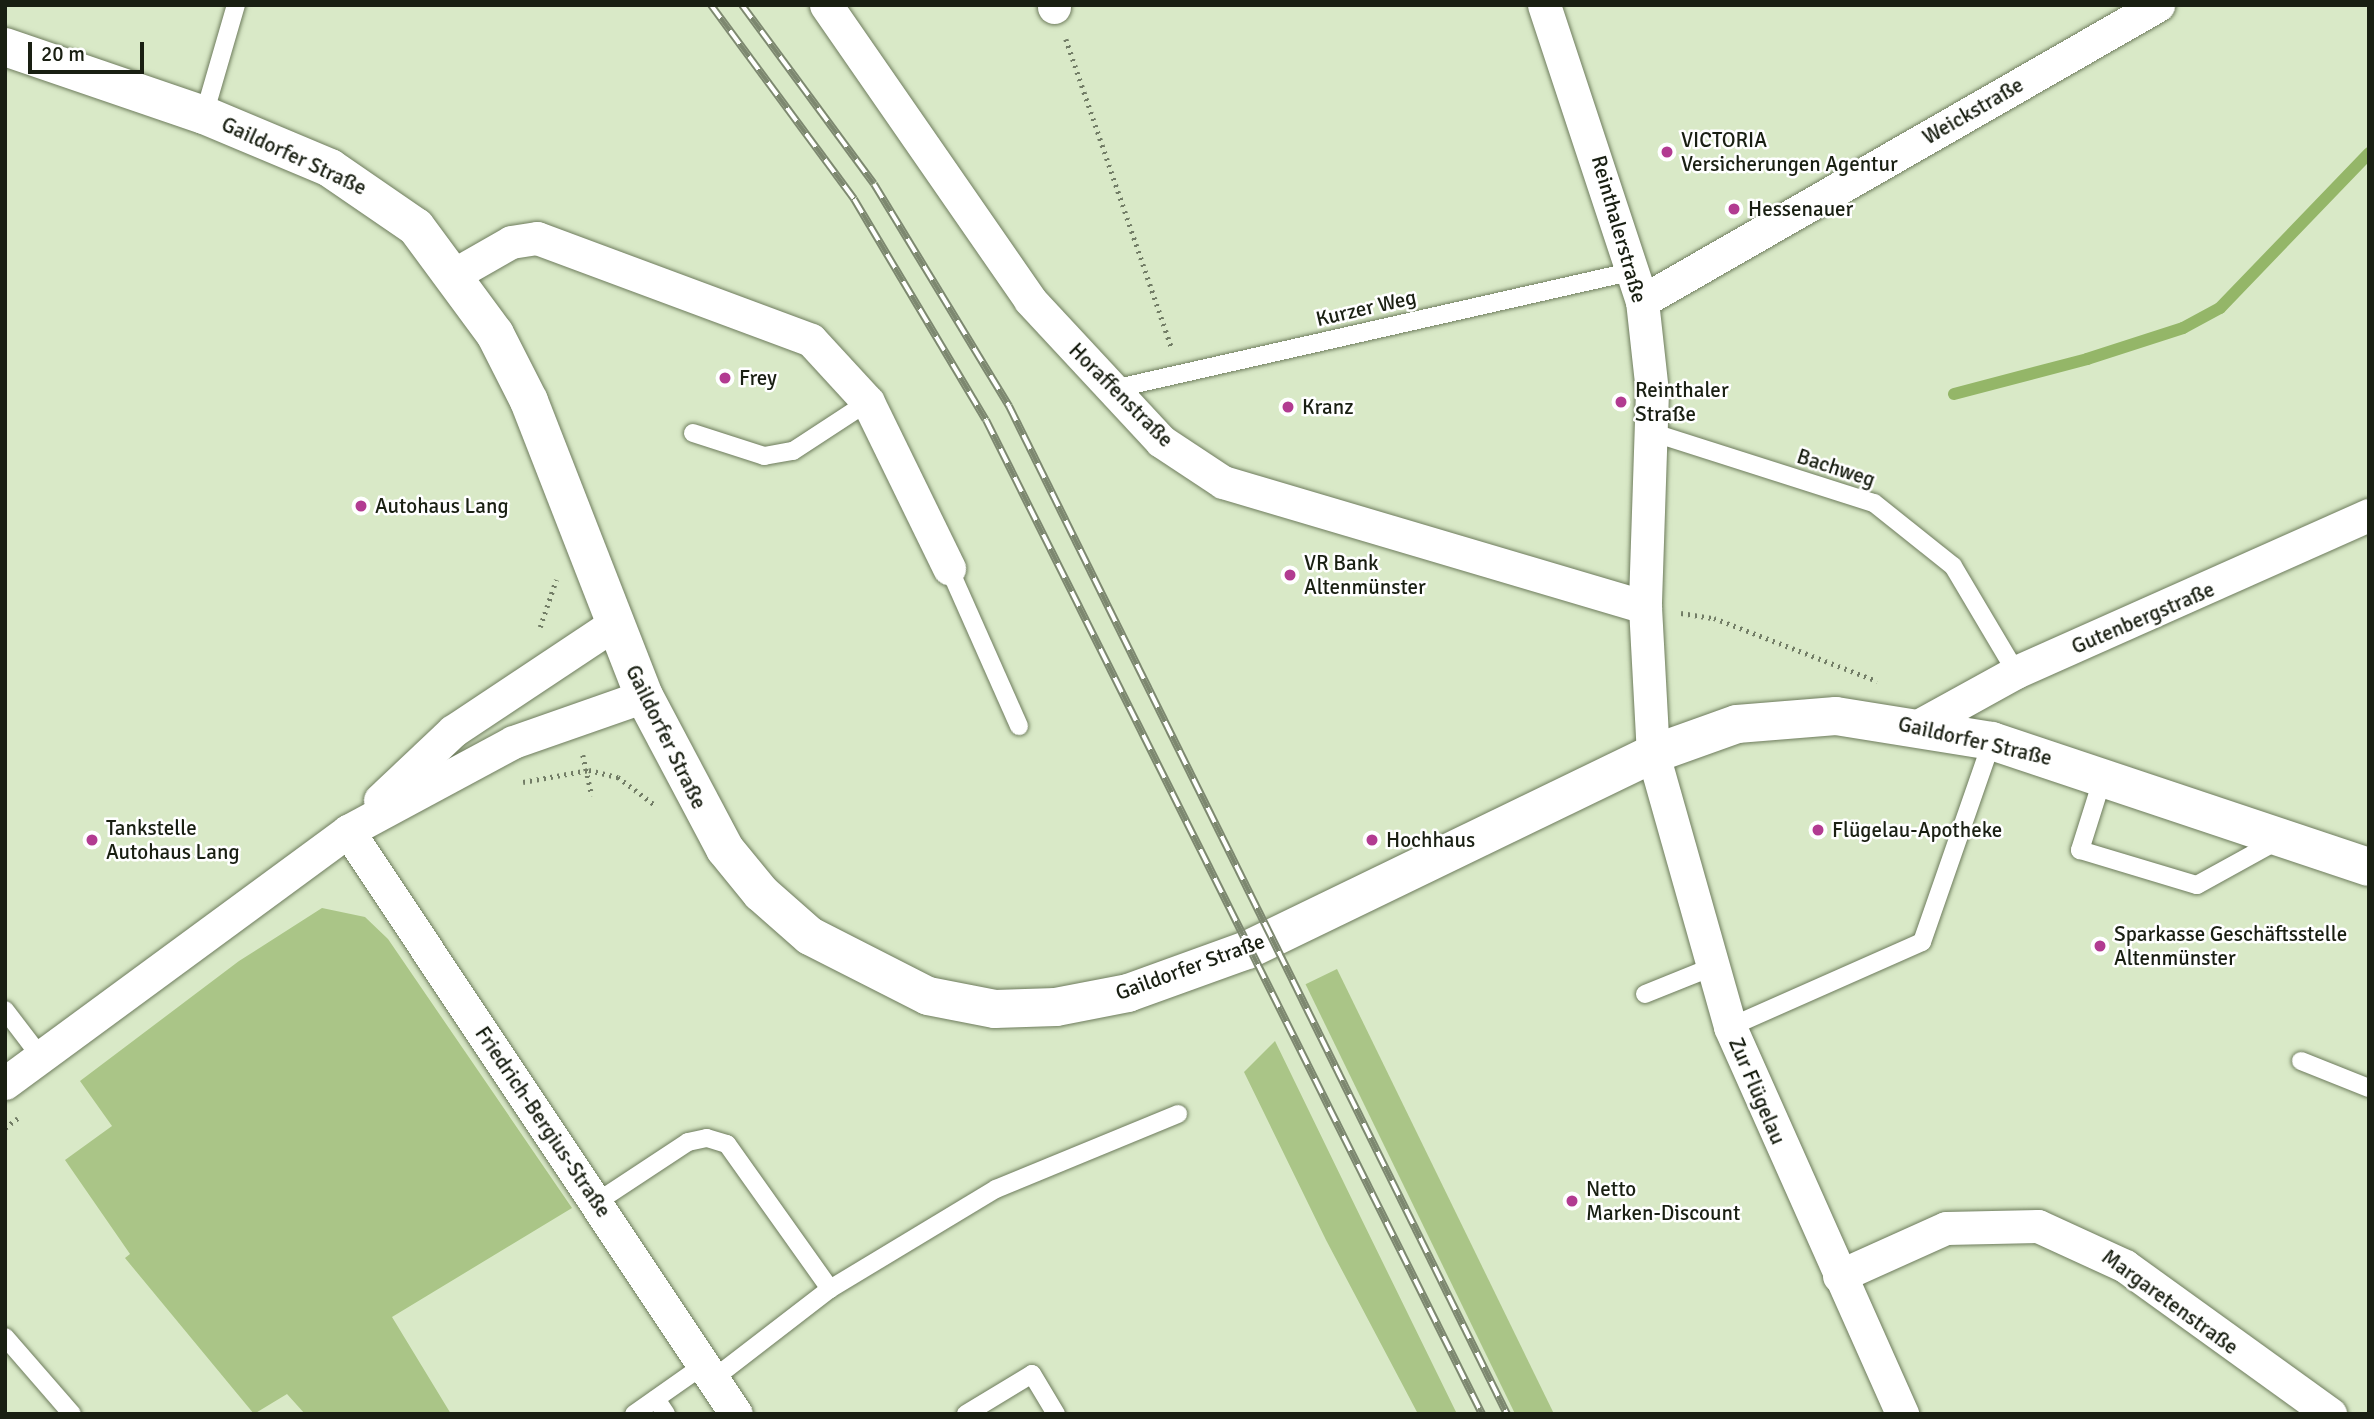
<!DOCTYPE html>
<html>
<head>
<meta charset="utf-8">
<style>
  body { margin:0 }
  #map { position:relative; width:2374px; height:1419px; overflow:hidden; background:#d9e9c7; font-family:Signika,sans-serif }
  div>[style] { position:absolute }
  .green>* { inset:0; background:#aac587; transform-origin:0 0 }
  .stream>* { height:12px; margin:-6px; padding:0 6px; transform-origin:6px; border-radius:6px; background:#94b668 }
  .path>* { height:4.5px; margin-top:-2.25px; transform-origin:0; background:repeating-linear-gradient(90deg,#727d66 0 2px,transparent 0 7px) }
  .roads { filter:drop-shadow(0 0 2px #6e7c5d) drop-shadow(0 0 2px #6e7c5d) }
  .service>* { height:18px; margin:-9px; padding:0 9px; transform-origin:9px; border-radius:9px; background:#fff }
  .minor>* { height:33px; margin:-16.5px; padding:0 16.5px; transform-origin:16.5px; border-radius:16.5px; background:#fff }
  .secondary>* { height:38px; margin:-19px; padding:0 19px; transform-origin:19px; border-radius:19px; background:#fff }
  .rail>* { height:8px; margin-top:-4px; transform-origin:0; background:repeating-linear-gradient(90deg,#fff 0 16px,#7d8870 0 32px); box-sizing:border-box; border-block:2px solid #7d8870 }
  .dots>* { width:19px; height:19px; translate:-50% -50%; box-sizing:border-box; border:4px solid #fff; border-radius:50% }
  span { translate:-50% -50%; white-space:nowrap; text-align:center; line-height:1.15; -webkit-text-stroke:5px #fff; paint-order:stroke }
  .street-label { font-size:21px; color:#191f12 }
  .poi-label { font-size:21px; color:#191f12 }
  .left { translate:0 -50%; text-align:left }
  .frame { position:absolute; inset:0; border:7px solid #191f12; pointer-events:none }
  .scale { position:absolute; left:28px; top:42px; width:116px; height:32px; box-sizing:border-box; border:4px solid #191f12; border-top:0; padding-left:9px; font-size:21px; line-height:24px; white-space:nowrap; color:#191f12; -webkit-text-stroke:5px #fff; paint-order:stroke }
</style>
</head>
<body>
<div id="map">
  <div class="green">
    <i style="clip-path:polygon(322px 908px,365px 917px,388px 939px,572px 1208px,392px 1317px,451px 1414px,305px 1414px,287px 1394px,254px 1414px,125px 1258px,130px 1254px,65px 1160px,112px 1126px,80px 1081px,239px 961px)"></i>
    <i style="left:1337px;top:969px;width:496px;height:35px;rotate:64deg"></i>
    <i style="clip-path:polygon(1275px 1041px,1361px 1218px,1457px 1414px,1418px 1414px,1326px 1240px,1244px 1072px)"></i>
  </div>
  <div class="stream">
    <i style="left:1954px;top:394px;width:138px;rotate:-14.7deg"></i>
    <i style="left:2087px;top:359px;width:101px;rotate:-17.9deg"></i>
    <i style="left:2183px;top:328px;width:42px;rotate:-28.4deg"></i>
    <i style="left:2220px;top:308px;width:215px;rotate:-46.1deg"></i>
  </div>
  <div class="path">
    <i style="left:1066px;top:39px;width:328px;rotate:71.1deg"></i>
    <i style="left:1681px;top:613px;width:33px;rotate:9deg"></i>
    <i style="left:1714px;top:618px;width:175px;rotate:21.1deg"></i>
    <i style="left:540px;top:627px;width:50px;rotate:-71.2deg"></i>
    <i style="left:583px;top:755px;width:42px;rotate:77.6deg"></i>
    <i style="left:523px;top:782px;width:67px;rotate:-10.3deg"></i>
    <i style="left:589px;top:770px;width:30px;rotate:14deg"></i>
    <i style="left:618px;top:777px;width:46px;rotate:37.1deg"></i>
    <i style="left:5px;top:1128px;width:16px;rotate:-38deg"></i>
  </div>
  <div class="roads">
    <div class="service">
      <i style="left:204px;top:115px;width:115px;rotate:-73.8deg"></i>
      <i style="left:1109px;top:390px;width:538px;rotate:-12.77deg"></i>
      <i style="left:1651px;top:432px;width:234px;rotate:17.7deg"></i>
      <i style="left:1874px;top:503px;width:101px;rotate:38.6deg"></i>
      <i style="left:1953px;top:566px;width:123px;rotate:59.3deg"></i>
      <i style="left:693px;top:433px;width:75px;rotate:17.9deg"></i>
      <i style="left:764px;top:456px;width:29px;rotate:-10deg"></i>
      <i style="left:793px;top:451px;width:90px;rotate:-33.2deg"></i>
      <i style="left:949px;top:568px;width:173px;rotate:66.1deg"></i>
      <i style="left:2104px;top:774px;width:80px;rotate:107.5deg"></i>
      <i style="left:2080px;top:850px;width:122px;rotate:16.7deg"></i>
      <i style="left:2197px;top:885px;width:94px;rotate:-28.8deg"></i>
      <i style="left:1645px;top:994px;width:72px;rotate:-21.9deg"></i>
      <i style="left:5px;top:1010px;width:58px;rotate:52.7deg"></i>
      <i style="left:1730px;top:1027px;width:210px;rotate:-23.9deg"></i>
      <i style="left:1922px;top:942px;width:213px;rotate:-70.8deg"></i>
      <i style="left:2301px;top:1061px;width:73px;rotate:21.7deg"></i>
      <i style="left:597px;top:1202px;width:109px;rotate:-33.4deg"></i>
      <i style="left:688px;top:1142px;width:19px;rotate:-12deg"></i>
      <i style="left:707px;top:1138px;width:21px;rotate:17deg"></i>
      <i style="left:727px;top:1144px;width:178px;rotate:54.6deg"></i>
      <i style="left:5px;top:1337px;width:102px;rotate:49deg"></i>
      <i style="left:713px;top:1379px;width:148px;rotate:-37.6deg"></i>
      <i style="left:830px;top:1289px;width:194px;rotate:-31.1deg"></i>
      <i style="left:996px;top:1189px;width:197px;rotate:-22.4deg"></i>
      <i style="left:656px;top:1399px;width:18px;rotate:56deg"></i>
      <i style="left:634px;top:1414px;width:85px;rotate:-35deg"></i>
      <i style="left:966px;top:1414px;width:77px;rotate:-31.2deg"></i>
      <i style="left:1032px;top:1374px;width:47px;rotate:59deg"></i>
    </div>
    <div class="minor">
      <i style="left:826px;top:5px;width:359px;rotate:55.3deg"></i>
      <i style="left:1030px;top:300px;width:192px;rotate:47.1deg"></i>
      <i style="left:1161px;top:441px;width:74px;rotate:33.5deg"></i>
      <i style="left:1223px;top:482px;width:440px;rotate:16.5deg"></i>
      <i style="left:1054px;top:5px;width:2px;rotate:90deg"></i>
      <i style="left:1544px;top:5px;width:312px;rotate:71.7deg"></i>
      <i style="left:1642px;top:301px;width:91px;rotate:83.7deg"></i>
      <i style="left:1652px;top:391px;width:216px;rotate:91.9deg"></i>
      <i style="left:1645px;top:607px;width:147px;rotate:86.9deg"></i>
      <i style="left:1653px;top:754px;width:284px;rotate:74.2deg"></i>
      <i style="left:1730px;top:1027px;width:424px;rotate:66deg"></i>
      <i style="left:455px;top:274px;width:64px;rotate:-29.7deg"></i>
      <i style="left:511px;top:242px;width:26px;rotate:-9deg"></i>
      <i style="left:537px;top:238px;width:292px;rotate:20.4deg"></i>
      <i style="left:811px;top:340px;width:84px;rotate:47.4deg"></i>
      <i style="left:868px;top:402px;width:185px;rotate:64deg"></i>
      <i style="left:1642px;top:301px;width:595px;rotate:-29.84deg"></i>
      <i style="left:1920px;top:725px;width:110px;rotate:-28.9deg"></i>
      <i style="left:2016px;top:672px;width:386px;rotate:-24deg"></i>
      <i style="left:380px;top:800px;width:100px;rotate:-43.4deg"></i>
      <i style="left:453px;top:731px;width:193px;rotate:-33.6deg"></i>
      <i style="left:348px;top:831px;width:700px;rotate:56.36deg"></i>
      <i style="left:5px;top:1083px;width:426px;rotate:-36.3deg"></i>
      <i style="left:348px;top:831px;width:187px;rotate:-28.3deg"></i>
      <i style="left:513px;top:742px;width:139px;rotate:-19.3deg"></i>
      <i style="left:1839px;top:1276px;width:117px;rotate:-24.2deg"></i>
      <i style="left:1946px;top:1228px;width:92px;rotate:-1.2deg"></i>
      <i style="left:2038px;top:1226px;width:96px;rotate:24.7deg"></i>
      <i style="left:2125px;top:1266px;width:253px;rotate:35.8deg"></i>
    </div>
    <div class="secondary">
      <i style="left:5px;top:47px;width:210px;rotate:18.9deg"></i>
      <i style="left:204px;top:115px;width:137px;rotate:22.8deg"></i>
      <i style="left:330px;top:168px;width:104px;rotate:34.5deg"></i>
      <i style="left:416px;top:227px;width:133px;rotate:53.6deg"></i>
      <i style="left:495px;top:334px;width:75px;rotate:63.1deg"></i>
      <i style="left:529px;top:401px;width:317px;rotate:68.7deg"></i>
      <i style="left:644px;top:696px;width:173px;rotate:62.1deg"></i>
      <i style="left:725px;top:849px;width:57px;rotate:50.7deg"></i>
      <i style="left:761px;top:893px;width:65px;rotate:41.3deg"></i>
      <i style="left:810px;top:936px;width:132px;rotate:27deg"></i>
      <i style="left:928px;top:996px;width:68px;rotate:11deg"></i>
      <i style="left:995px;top:1009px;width:61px;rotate:-1.9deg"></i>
      <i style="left:1056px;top:1007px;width:73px;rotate:-11deg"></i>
      <i style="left:1128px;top:993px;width:127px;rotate:-19.9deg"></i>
      <i style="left:1247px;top:950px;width:451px;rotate:-25.8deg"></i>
      <i style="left:1653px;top:754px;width:89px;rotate:-19.7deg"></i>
      <i style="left:1737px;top:724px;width:99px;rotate:-4.6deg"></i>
      <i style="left:1836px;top:716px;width:158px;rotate:9.1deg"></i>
      <i style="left:1992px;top:741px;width:397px;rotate:18.5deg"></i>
    </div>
  </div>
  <div class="rail">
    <i style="left:711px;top:5px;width:241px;rotate:53.6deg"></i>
    <i style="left:854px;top:199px;width:257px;rotate:59.2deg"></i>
    <i style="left:986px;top:420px;width:1111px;rotate:63.48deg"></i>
    <i style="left:742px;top:5px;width:222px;rotate:53.6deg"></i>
    <i style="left:874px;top:184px;width:260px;rotate:58.7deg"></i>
    <i style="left:1009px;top:406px;width:1124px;rotate:63.71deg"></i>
  </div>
  <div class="dots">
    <i style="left:1667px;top:152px;background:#b23b91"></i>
    <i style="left:1734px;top:209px;background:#b23b91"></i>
    <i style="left:725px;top:378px;background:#b23b91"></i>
    <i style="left:1621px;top:402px;background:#b23b91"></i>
    <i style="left:1288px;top:407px;background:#b23b91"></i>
    <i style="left:361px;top:506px;background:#b23b91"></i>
    <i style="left:1290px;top:575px;background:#b23b91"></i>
    <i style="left:1818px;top:830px;background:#b23b91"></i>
    <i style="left:92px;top:840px;background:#b23b91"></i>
    <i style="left:1372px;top:840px;background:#b23b91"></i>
    <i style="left:2100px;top:946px;background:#b23b91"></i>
    <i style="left:1572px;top:1201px;background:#b23b91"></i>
  </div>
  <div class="street-label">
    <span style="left:1973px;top:111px;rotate:-30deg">Weickstraße</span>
    <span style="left:294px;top:156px;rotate:25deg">Gaildorfer Straße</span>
    <span style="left:1619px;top:229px;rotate:74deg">Reinthalerstraße</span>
    <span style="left:1366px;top:308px;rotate:-13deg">Kurzer Weg</span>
    <span style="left:1121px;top:395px;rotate:45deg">Horaffenstraße</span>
    <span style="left:1836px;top:468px;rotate:18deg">Bachweg</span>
    <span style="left:2143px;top:618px;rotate:-23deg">Gutenbergstraße</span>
    <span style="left:666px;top:737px;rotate:64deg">Gaildorfer Straße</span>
    <span style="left:1975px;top:741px;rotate:13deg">Gaildorfer Straße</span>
    <span style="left:1190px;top:967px;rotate:-20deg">Gaildorfer Straße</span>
    <span style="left:1757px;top:1091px;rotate:67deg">Zur Flügelau</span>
    <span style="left:543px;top:1122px;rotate:56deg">Friedrich-Bergius-Straße</span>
    <span style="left:2170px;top:1302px;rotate:36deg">Margaretenstraße</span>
  </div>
  <div class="poi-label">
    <span class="left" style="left:1681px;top:152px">VICTORIA<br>Versicherungen Agentur</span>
    <span class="left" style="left:1748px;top:209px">Hessenauer</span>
    <span class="left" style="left:739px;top:378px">Frey</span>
    <span class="left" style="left:1635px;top:402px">Reinthaler<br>Straße</span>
    <span class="left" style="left:1302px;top:407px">Kranz</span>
    <span class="left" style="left:375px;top:506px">Autohaus Lang</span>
    <span class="left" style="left:1304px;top:575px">VR Bank<br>Altenmünster</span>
    <span class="left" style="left:106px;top:840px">Tankstelle<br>Autohaus Lang</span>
    <span class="left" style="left:1832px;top:830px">Flügelau-Apotheke</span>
    <span class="left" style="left:1386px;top:840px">Hochhaus</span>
    <span class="left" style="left:2114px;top:946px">Sparkasse Geschäftsstelle<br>Altenmünster</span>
    <span class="left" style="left:1586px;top:1201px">Netto<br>Marken-Discount</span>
  </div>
  <div class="frame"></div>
  <div class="scale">20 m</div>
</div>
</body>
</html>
